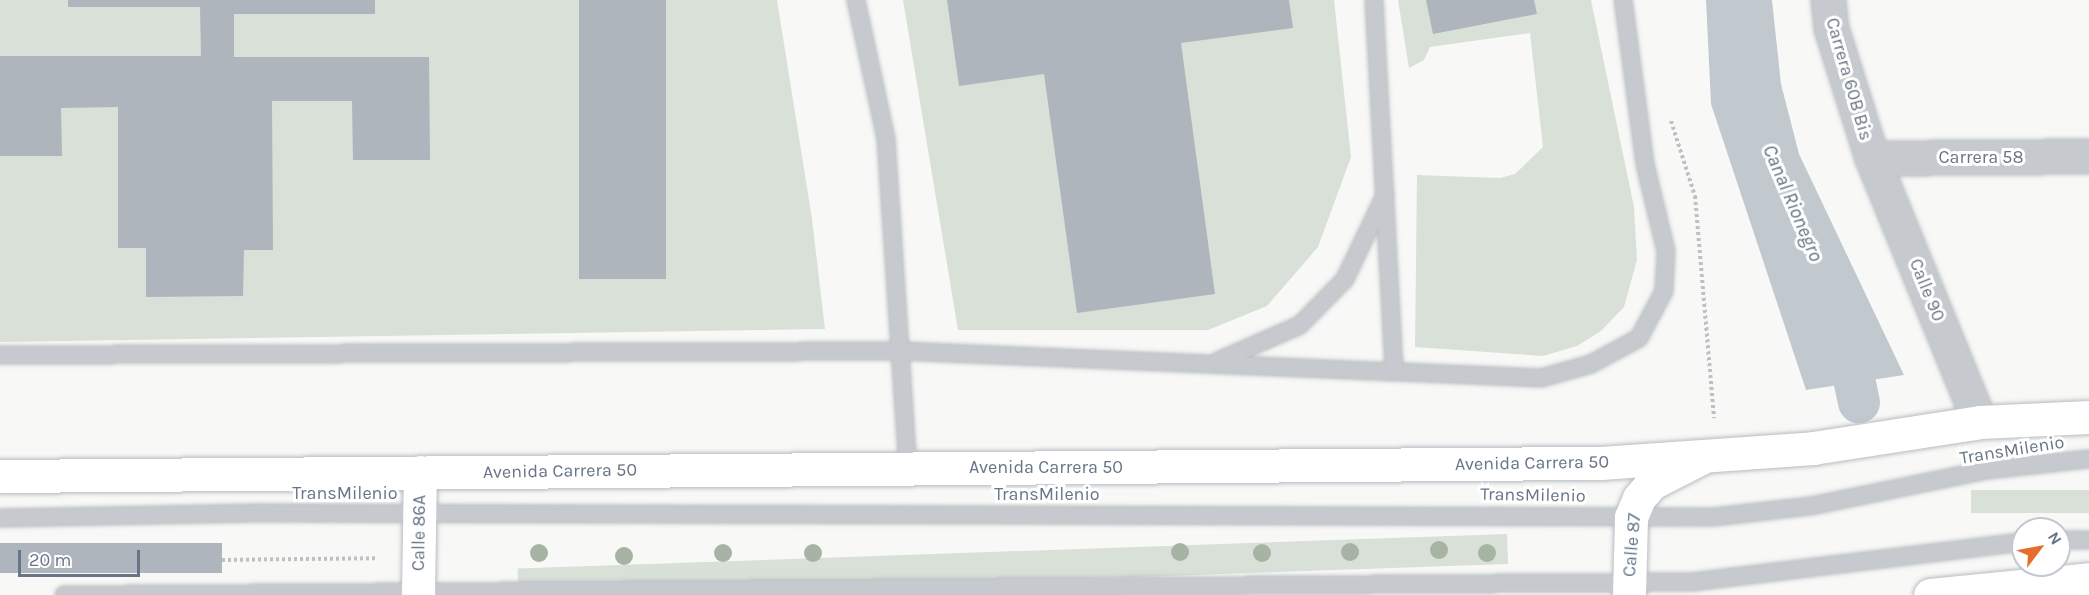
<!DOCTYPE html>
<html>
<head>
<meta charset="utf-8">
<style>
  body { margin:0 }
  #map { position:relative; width:2089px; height:595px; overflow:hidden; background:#f8f9f6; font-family:Karla,sans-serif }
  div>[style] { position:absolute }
  .green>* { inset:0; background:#d9e0d7; transform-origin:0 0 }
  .water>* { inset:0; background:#c1c9cf }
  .canal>* { height:42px; margin:-21px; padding:0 21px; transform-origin:21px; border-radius:21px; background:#c1c9cf }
  .building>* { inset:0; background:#aeb5bc; transform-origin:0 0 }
  .path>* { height:4px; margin-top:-2px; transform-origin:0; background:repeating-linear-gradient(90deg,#bec0c3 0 3px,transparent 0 6px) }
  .roads { filter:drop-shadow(0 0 2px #b8bcc2) drop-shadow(0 0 2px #b8bcc2) }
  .lane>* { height:16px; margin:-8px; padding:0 8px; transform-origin:8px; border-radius:8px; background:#c6c9cd }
  .street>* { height:33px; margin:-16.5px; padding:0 16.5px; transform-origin:16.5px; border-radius:16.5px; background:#c6c9cd }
  .secondary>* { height:33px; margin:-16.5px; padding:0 16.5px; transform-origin:16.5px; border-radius:16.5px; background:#fff }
  .primary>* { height:33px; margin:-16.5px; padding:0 16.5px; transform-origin:16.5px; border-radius:16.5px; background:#fff }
  .trees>* { width:18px; height:18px; margin:-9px; border-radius:50%; background:#a7b3a5 }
  span { translate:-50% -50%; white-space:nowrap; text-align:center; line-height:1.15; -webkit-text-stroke:6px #fff; paint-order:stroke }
  .street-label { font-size:18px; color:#677587 }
  .water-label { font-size:20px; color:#637683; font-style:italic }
  .north { position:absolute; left:2011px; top:517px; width:60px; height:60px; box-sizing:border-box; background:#fff; border:2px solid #c2c8cf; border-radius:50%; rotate:58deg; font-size:16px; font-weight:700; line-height:24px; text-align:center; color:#677587 }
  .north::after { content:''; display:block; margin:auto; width:21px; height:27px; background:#e46e2a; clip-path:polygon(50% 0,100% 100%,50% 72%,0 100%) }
  .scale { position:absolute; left:18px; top:550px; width:122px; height:27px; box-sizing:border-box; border:3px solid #677587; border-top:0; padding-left:8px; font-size:18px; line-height:21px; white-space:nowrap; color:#677587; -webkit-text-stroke:4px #fff; paint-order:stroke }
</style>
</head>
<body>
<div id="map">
  <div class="green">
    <i style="clip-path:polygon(0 0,777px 0,812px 219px,825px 329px,0 342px)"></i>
    <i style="clip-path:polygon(903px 0,1334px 0,1351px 157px,1318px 247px,1267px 306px,1208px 330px,958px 330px)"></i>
    <i style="clip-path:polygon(1398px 0,1591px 0,1634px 207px,1637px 260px,1624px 307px,1601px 331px,1577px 346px,1543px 356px,1415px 347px,1417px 175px,1500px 178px,1515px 174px,1543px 147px,1530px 33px,1430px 47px,1424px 60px,1409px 68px)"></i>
    <i style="left:2089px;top:490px;width:23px;height:118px;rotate:90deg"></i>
    <i style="left:1507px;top:534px;width:30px;height:990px;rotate:88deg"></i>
  </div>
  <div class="water">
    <i style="clip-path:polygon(1706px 0,1772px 0,1781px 84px,1799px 154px,1904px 375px,1806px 390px,1711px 104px)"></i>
  </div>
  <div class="canal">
    <i style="left:1843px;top:327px;width:77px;rotate:78deg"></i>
  </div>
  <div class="building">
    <i style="clip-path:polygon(68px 0,375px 0,375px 14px,234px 14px,234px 57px,429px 57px,430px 160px,353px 160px,352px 101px,272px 101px,273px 250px,244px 250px,243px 296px,146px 297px,146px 248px,118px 248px,118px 107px,61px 108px,62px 156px,0 156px,0 56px,201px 56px,200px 7px,68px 7px)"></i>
    <i style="left:579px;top:0;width:87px;height:279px"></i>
    <i style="clip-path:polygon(947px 0,1289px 0,1293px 28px,1181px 43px,1215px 294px,1077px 313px,1044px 74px,959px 86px)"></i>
    <i style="clip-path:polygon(1426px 0,1534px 0,1537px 14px,1433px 34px)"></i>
    <i style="left:222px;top:543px;width:30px;height:222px;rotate:90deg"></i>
  </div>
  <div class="path">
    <i style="left:1671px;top:121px;width:79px;rotate:72.3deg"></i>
    <i style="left:1695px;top:196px;width:223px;rotate:85.1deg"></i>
    <i style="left:222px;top:560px;width:153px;rotate:-0.7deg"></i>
  </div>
  <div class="roads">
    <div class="lane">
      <i style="left:856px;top:0;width:142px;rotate:77.8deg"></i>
      <i style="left:886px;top:139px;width:330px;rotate:86.2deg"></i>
      <i style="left:1374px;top:0;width:370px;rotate:86.9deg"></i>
      <i style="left:0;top:355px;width:900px;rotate:-0.25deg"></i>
      <i style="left:900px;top:351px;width:642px;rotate:2.41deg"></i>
      <i style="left:1541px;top:378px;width:52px;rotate:-15.6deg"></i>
      <i style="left:1591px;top:364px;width:55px;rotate:-28.4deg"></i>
      <i style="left:1639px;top:338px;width:53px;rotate:-62deg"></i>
      <i style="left:1664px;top:291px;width:40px;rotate:-87.1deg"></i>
      <i style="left:1666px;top:251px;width:89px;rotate:-103.6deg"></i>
      <i style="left:1645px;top:164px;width:165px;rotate:-97.6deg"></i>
      <i style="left:1218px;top:361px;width:90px;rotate:-23.7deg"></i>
      <i style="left:1300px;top:325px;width:64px;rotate:-45.6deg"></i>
      <i style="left:1345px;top:279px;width:93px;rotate:-64.5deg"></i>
      <i style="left:0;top:518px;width:256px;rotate:-1.1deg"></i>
      <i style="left:256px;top:513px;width:1458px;rotate:0.16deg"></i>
      <i style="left:1714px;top:517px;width:98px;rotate:-6.5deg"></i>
      <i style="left:1811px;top:506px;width:180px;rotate:-11.6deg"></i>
      <i style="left:1987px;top:470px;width:103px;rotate:-6.2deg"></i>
      <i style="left:2059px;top:540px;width:30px"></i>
      <i style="left:64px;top:595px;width:1628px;rotate:-0.46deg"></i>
      <i style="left:1692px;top:582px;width:333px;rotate:-6.9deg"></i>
    </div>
    <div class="street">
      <i style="left:1828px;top:0;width:28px;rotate:84deg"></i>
      <i style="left:1831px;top:28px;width:136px;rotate:72.5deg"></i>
      <i style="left:1872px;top:158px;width:285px;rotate:67.8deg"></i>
      <i style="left:1872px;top:158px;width:217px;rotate:-0.5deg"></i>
    </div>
    <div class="secondary">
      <i style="left:418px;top:595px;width:123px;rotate:-89.1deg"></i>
      <i style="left:1629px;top:595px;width:78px;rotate:-88.5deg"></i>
      <i style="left:1631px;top:517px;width:21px;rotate:-67deg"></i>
      <i style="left:1639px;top:498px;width:20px;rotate:-49deg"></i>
      <i style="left:1652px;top:483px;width:55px;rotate:-27deg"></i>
    </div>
    <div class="primary">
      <i style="left:0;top:476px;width:1601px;rotate:-0.47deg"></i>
      <i style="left:1601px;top:463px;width:213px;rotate:-4deg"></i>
      <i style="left:1813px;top:448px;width:169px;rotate:-8.8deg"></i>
      <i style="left:1980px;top:422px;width:109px;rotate:-2.6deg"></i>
      <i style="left:1930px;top:595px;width:160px;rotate:-5.7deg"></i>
    </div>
  </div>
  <div class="trees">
    <i style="left:1439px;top:550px"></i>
    <i style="left:1180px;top:552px"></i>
    <i style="left:1350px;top:552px"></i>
    <i style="left:539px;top:553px"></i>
    <i style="left:723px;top:553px"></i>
    <i style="left:813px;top:553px"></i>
    <i style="left:1262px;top:553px"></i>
    <i style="left:1487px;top:553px"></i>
    <i style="left:624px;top:556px"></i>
  </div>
  <div class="street-label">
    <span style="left:1849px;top:79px;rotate:74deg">Carrera 60B Bis</span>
    <span style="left:1981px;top:157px">Carrera 58</span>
    <span style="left:1927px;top:290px;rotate:68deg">Calle 90</span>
    <span style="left:2012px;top:450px;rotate:-9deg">TransMilenio</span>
    <span style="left:1532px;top:463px;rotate:-1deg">Avenida Carrera 50</span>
    <span style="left:1046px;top:467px">Avenida Carrera 50</span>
    <span style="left:560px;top:471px;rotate:-1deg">Avenida Carrera 50</span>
    <span style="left:345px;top:493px">TransMilenio</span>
    <span style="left:1047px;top:494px">TransMilenio</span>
    <span style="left:1533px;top:495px;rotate:1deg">TransMilenio</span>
    <span style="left:419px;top:533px;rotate:-89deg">Calle 86A</span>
    <span style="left:1632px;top:545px;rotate:-85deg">Calle 87</span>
  </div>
  <div class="water-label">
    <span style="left:1793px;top:203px;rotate:67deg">Canal Rionegro</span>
  </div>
  <div class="north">N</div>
  <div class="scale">20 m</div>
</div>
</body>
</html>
